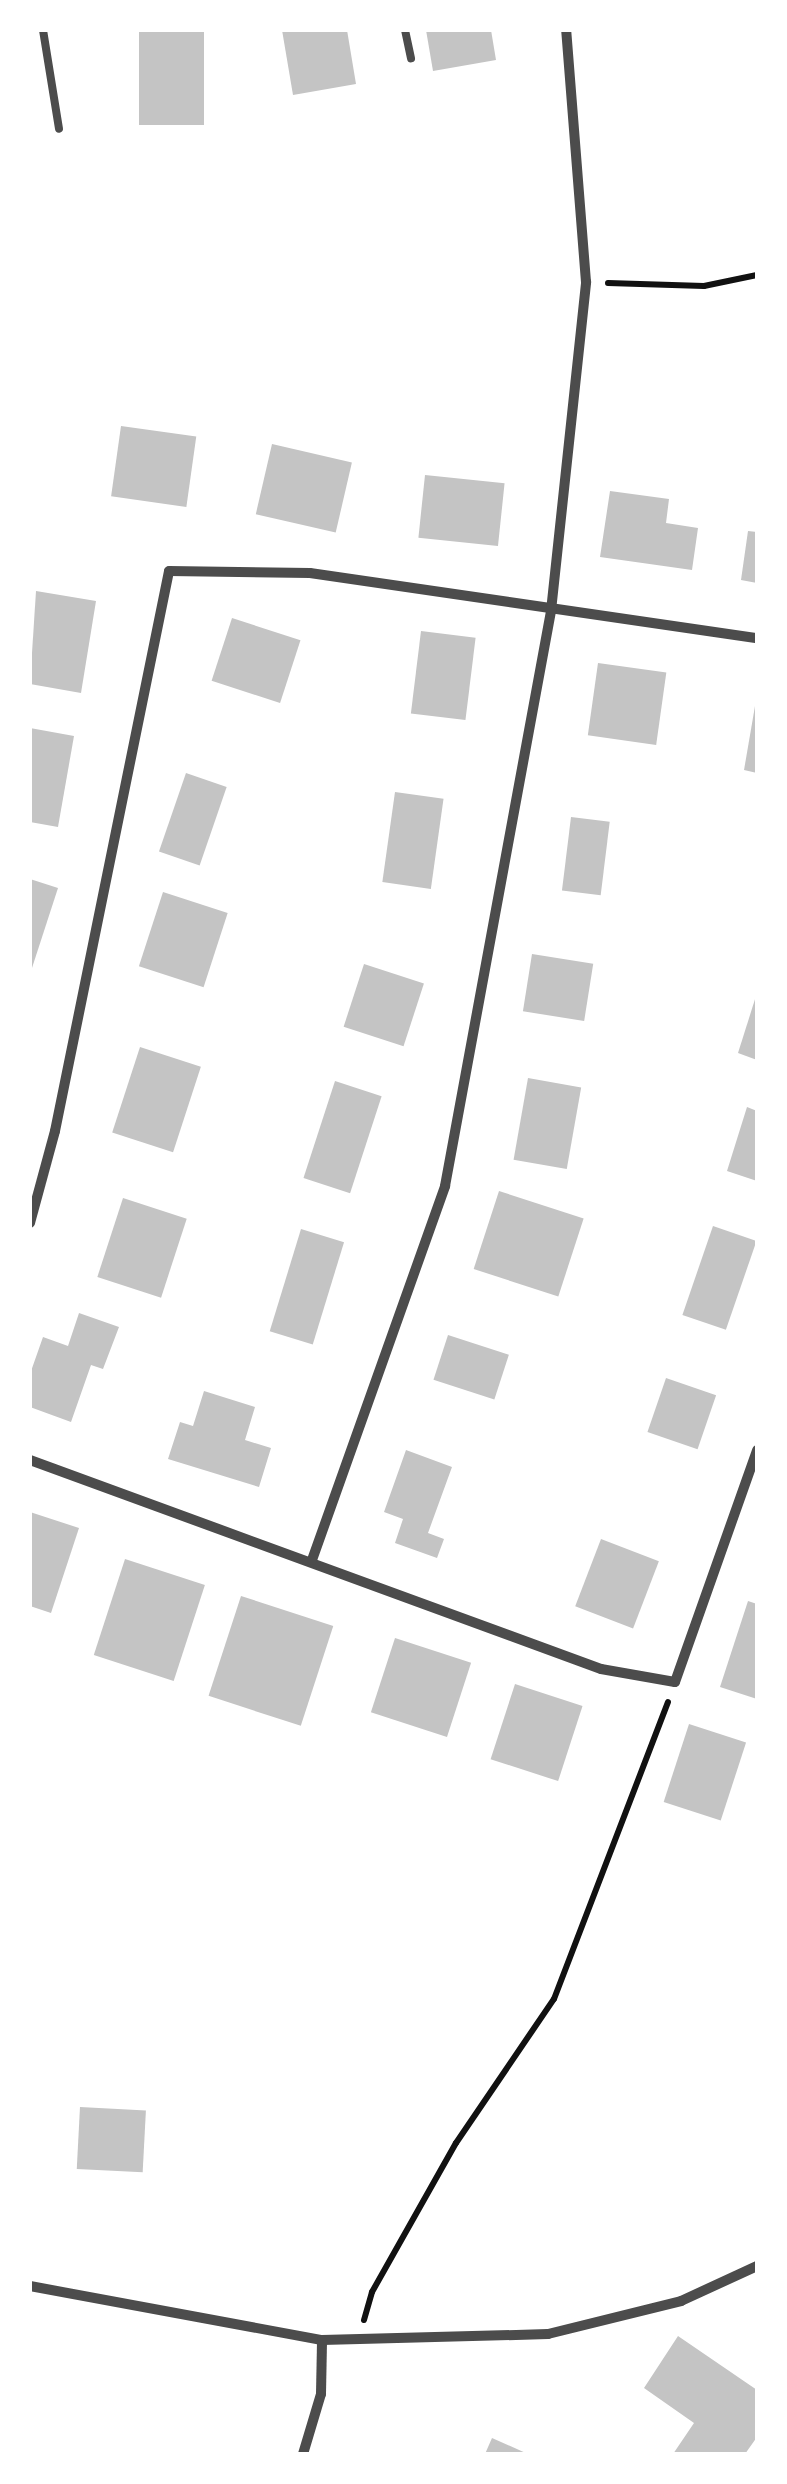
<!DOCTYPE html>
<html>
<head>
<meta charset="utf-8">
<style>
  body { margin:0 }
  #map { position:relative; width:787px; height:2484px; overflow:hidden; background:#fff; font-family:Quicksand,sans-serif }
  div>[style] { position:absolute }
  .building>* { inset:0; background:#c4c4c4; transform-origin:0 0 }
  .path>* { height:6px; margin:-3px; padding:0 3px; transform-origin:3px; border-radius:3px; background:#111 }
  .service>* { height:8px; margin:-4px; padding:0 4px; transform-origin:4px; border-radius:4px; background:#4c4c4c }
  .minor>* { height:10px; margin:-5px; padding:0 5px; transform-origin:5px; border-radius:5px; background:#4c4c4c }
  span { translate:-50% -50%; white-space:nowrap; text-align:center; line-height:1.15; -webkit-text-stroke:8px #fff; paint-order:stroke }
  .frame { position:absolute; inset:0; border:32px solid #fff; pointer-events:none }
</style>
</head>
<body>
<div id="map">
  <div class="building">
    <i style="left:139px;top:30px;width:65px;height:95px"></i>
    <i style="clip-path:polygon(282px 30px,347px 30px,356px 84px,293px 95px)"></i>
    <i style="clip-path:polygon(426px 30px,491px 30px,496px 60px,433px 71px)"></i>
    <i style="left:121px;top:426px;width:76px;height:71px;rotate:8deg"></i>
    <i style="left:272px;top:444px;width:82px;height:72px;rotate:13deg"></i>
    <i style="left:425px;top:475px;width:80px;height:63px;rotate:6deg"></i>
    <i style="clip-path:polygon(610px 491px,669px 499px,666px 523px,698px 528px,692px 570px,600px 557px)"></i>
    <i style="clip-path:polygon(748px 531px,757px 532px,757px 583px,741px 580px)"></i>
    <i style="clip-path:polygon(36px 591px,96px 601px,81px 693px,30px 684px)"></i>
    <i style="left:232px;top:618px;width:72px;height:66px;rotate:18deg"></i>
    <i style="left:421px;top:631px;width:55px;height:83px;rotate:7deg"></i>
    <i style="left:598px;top:663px;width:69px;height:73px;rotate:8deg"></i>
    <i style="clip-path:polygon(755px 706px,757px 706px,757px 773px,744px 770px)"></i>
    <i style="clip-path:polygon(30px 728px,74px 736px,58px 827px,30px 822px)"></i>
    <i style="left:186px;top:773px;width:43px;height:83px;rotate:19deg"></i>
    <i style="left:395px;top:792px;width:49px;height:91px;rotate:8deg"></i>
    <i style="left:571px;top:817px;width:39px;height:74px;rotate:7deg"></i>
    <i style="clip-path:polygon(30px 879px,58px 888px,31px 971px,30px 971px)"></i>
    <i style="left:163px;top:892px;width:68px;height:78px;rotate:18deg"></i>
    <i style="left:532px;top:954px;width:62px;height:58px;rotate:9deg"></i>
    <i style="left:364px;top:964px;width:63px;height:66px;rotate:18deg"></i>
    <i style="clip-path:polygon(756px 996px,757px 996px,757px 1060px,738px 1053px)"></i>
    <i style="left:140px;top:1047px;width:64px;height:90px;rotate:18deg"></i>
    <i style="left:528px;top:1078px;width:54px;height:83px;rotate:10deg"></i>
    <i style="left:335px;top:1081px;width:49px;height:102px;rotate:18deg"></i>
    <i style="clip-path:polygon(747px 1107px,757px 1111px,757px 1181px,727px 1171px)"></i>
    <i style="left:499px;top:1191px;width:89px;height:82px;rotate:18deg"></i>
    <i style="left:123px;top:1198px;width:67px;height:83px;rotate:18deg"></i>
    <i style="left:713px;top:1226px;width:46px;height:94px;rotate:19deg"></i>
    <i style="left:301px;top:1229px;width:45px;height:107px;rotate:17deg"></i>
    <i style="clip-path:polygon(79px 1313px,119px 1327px,103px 1369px,91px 1365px,71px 1422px,30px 1407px,30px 1374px,43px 1337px,68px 1346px)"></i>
    <i style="left:448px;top:1335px;width:64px;height:47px;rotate:18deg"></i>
    <i style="left:666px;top:1378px;width:53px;height:57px;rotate:19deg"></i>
    <i style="clip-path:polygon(204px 1391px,255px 1407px,245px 1440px,271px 1448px,259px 1487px,168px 1459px,180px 1422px,193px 1426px)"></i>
    <i style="clip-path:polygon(406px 1450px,452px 1467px,428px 1533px,444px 1539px,437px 1558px,395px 1543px,403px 1519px,384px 1512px)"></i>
    <i style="clip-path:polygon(30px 1512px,79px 1528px,51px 1613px,30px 1606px)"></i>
    <i style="left:601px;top:1539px;width:62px;height:72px;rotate:21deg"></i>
    <i style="left:125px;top:1559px;width:84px;height:101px;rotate:18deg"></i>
    <i style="left:241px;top:1596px;width:97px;height:105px;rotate:18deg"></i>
    <i style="clip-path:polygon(748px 1601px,757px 1604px,757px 1699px,720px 1687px)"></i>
    <i style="left:395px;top:1638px;width:80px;height:78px;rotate:18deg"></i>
    <i style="left:515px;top:1684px;width:71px;height:79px;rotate:18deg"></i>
    <i style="left:689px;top:1724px;width:60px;height:82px;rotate:18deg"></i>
    <i style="left:80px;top:2107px;width:66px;height:62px;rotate:3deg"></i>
    <i style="clip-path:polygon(678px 2336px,757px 2390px,757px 2437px,745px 2454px,673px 2454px,694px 2423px,644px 2388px)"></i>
    <i style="clip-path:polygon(492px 2438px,528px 2454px,485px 2454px)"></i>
  </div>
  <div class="path">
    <i style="left:608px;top:283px;width:96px;rotate:1.8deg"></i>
    <i style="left:704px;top:286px;width:54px;rotate:-11.7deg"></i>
    <i style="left:364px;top:2320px;width:29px;rotate:-74deg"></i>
    <i style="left:372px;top:2292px;width:171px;rotate:-60.6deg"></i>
    <i style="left:456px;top:2143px;width:174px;rotate:-55.8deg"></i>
    <i style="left:554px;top:1999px;width:318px;rotate:-69deg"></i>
  </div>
  <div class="service">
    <i style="left:43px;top:30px;width:100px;rotate:80.8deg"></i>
    <i style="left:405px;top:30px;width:29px;rotate:78deg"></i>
  </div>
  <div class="minor">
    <i style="left:30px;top:1223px;width:95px;rotate:-74.8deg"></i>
    <i style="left:55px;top:1131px;width:571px;rotate:-78.49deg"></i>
    <i style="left:169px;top:571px;width:141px;rotate:0.8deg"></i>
    <i style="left:310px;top:573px;width:452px;rotate:8.3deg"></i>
    <i style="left:30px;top:1460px;width:608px;rotate:20.1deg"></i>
    <i style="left:601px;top:1669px;width:75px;rotate:10deg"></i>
    <i style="left:675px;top:1682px;width:246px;rotate:-70.5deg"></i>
    <i style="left:312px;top:1560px;width:397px;rotate:-70.4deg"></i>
    <i style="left:445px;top:1186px;width:585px;rotate:-79.55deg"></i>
    <i style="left:551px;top:611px;width:331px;rotate:-83.9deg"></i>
    <i style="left:586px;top:282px;width:253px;rotate:-94.5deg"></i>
    <i style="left:30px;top:2286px;width:297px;rotate:10.5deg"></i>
    <i style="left:322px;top:2340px;width:226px;rotate:-1.5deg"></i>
    <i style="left:548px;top:2334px;width:137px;rotate:-13.9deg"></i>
    <i style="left:681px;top:2301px;width:84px;rotate:-24.7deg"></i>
    <i style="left:303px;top:2454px;width:63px;rotate:-73.3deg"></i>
    <i style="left:321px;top:2394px;width:54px;rotate:-88.9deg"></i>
  </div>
  <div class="frame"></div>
</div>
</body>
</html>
